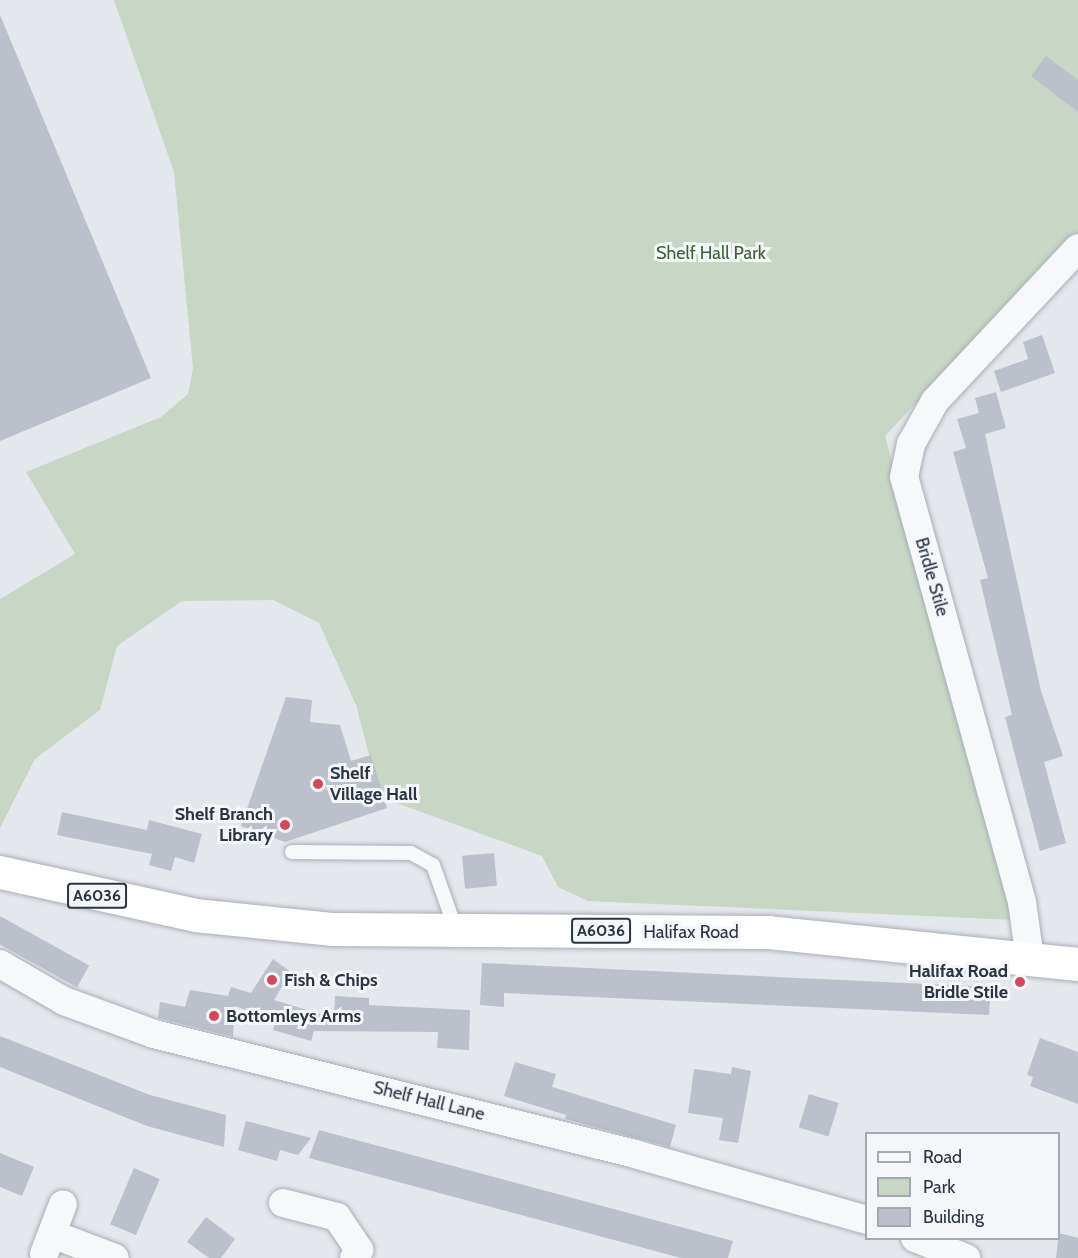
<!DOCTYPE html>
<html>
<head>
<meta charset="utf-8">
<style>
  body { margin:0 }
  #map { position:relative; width:1078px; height:1258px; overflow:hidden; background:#e4e7ec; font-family:Cabin,sans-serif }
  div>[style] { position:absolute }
  .green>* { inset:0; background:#c9d6c5 }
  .building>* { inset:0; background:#bbc0ca; transform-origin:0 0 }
  .roads { filter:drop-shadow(0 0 2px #a9aeb7) drop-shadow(0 0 2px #a9aeb7) }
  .service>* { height:14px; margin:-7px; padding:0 7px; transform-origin:7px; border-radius:7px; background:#f7f8fa }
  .minor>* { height:28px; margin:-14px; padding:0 14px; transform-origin:14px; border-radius:14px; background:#f7f8fa }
  .trunk>* { height:33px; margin:-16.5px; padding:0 16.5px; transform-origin:16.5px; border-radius:16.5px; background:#fff }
  .dots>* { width:16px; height:16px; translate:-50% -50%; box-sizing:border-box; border:3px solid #f4f6f9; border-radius:50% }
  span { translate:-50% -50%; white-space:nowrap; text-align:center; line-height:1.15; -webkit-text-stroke:6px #f4f6f9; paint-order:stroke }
  .shield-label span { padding:2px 4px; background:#f4f6f9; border:2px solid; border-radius:4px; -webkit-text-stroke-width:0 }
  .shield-label { font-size:16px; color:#2b3445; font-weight:700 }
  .park-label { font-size:18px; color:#3f6138 }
  .street-label { font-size:18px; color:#2b3445 }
  .poi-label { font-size:18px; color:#2b3445; font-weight:700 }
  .left { translate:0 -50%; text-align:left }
  .right { translate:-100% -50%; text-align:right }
  .legend { position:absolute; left:865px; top:1132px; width:195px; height:108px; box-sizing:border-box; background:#f4f6f9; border:2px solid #a4a8b1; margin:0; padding:8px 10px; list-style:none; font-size:18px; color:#2b3445 }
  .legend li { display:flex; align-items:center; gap:12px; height:30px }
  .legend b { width:30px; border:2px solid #a4a8b1 }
</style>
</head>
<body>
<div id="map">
  <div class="green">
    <i style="clip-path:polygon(114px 0,1078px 0,1078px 233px,885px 436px,1016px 920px,588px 901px,558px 887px,542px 856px,380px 797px,356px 705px,319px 623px,273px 600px,182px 601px,117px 646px,100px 710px,35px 759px,0 828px,0 599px,75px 554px,26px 472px,161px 417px,188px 394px,193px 368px,174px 172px)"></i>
  </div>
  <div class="building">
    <i style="clip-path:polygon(0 15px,151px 378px,0 441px)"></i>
    <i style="clip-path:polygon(1046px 56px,1078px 80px,1078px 112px,1031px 76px)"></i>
    <i style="clip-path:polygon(1042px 335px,1055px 373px,1001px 392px,994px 371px,1028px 359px,1023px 342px)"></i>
    <i style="clip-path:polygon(996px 392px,1006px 428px,985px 434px,1041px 691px,1063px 756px,1044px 762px,1066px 843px,1040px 851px,1005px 717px,1012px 715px,980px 580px,988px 578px,953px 452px,966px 448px,957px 419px,979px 413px,975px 398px)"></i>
    <i style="clip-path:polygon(286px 697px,312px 700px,310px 722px,340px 725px,351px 761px,371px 755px,387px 808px,285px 842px,241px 826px)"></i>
    <i style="clip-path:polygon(62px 812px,147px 830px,149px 820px,202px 834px,194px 863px,175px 857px,171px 871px,149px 865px,152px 854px,57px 835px)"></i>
    <i style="left:494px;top:853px;width:33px;height:32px;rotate:85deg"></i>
    <i style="left:0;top:916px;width:102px;height:25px;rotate:29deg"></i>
    <i style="clip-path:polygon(273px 959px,291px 972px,274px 1000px,334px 1018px,335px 996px,369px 998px,369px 1005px,470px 1010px,469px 1050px,437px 1048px,438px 1032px,314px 1031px,311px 1041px,273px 1030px,276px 1020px,235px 1006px,233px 1037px,158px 1018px,160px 1002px,185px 1007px,190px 990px,228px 996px,231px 987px,251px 993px)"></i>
    <i style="clip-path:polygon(482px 963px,991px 987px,989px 1015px,504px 993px,504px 1007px,480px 1005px)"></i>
    <i style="clip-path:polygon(0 1036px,150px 1095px,226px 1115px,224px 1147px,147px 1126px,0 1067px)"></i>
    <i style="clip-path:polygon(1040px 1038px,1078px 1052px,1078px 1104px,1030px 1086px,1033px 1077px,1027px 1075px)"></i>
    <i style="clip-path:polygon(515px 1062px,556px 1074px,552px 1087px,676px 1125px,670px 1147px,565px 1119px,566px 1115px,504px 1096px)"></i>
    <i style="clip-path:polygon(732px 1067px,751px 1071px,738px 1143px,719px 1140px,723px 1118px,688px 1113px,694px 1069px,731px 1074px)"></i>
    <i style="left:809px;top:1094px;width:31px;height:35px;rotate:17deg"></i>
    <i style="clip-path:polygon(246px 1121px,311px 1138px,298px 1155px,280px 1150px,277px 1161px,238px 1150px)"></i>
    <i style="clip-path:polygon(319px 1130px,733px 1241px,728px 1258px,681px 1258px,309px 1158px)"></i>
    <i style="clip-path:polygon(0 1153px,34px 1167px,22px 1196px,0 1187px)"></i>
    <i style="left:134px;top:1168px;width:28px;height:61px;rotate:23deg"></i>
    <i style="clip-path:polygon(206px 1217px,235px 1239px,221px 1258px,209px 1258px,187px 1242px)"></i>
    <i style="clip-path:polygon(1059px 1233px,1078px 1238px,1078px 1258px,1056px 1258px)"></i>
  </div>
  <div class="roads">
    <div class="service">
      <i style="left:292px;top:852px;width:119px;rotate:0.5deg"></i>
      <i style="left:411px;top:853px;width:25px;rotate:29deg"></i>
      <i style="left:433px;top:865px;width:69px;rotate:70.5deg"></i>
    </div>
    <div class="minor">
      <i style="left:1030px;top:959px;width:58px;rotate:-98deg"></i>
      <i style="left:1022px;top:902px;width:441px;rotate:-105.5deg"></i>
      <i style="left:904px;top:477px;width:34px;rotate:-78deg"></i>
      <i style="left:911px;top:444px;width:49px;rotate:-60.8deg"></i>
      <i style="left:935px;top:401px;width:209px;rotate:-46.9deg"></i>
      <i style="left:0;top:964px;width:74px;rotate:30deg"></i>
      <i style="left:64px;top:1001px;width:96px;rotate:20.1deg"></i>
      <i style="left:154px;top:1034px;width:496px;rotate:14deg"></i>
      <i style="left:635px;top:1154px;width:240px;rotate:15.9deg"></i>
      <i style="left:283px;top:1203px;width:56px;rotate:14.5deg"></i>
      <i style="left:337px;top:1217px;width:40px;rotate:56deg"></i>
      <i style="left:359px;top:1250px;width:9px;rotate:122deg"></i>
      <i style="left:52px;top:1234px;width:67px;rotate:20.9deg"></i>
      <i style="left:915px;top:1238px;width:55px;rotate:21.4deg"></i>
      <i style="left:44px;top:1254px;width:53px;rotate:-69.2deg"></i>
    </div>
    <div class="trunk">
      <i style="left:0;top:872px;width:200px;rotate:12.4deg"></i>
      <i style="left:195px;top:915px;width:139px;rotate:5.8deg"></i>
      <i style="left:333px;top:929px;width:435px;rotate:0.4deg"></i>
      <i style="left:768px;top:932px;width:312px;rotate:5.9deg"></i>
    </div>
  </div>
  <div class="dots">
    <i style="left:318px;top:784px;background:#d1495b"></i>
    <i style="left:285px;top:825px;background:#d1495b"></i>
    <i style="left:272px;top:980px;background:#d1495b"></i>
    <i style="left:1020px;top:982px;background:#d1495b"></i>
    <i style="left:214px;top:1016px;background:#d1495b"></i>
  </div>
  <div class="shield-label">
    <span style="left:97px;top:896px">A6036</span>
    <span style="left:601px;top:931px">A6036</span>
  </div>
  <div class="park-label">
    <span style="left:711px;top:253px">Shelf Hall Park</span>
  </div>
  <div class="street-label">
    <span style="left:932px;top:577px;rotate:74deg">Bridle Stile</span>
    <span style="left:691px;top:932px">Halifax Road</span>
    <span style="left:429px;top:1101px;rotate:14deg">Shelf Hall Lane</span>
  </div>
  <div class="poi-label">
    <span class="left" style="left:330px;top:784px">Shelf<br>Village Hall</span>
    <span class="right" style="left:273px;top:825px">Shelf Branch<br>Library</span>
    <span class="right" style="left:1008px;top:982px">Halifax Road<br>Bridle Stile</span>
    <span class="left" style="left:284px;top:980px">Fish &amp; Chips</span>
    <span class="left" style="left:226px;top:1016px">Bottomleys Arms</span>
  </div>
  <ul class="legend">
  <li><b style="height:8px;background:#f7f8fa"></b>Road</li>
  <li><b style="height:16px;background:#c9d6c5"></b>Park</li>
  <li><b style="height:16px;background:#bbc0ca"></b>Building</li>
  </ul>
</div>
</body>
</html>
